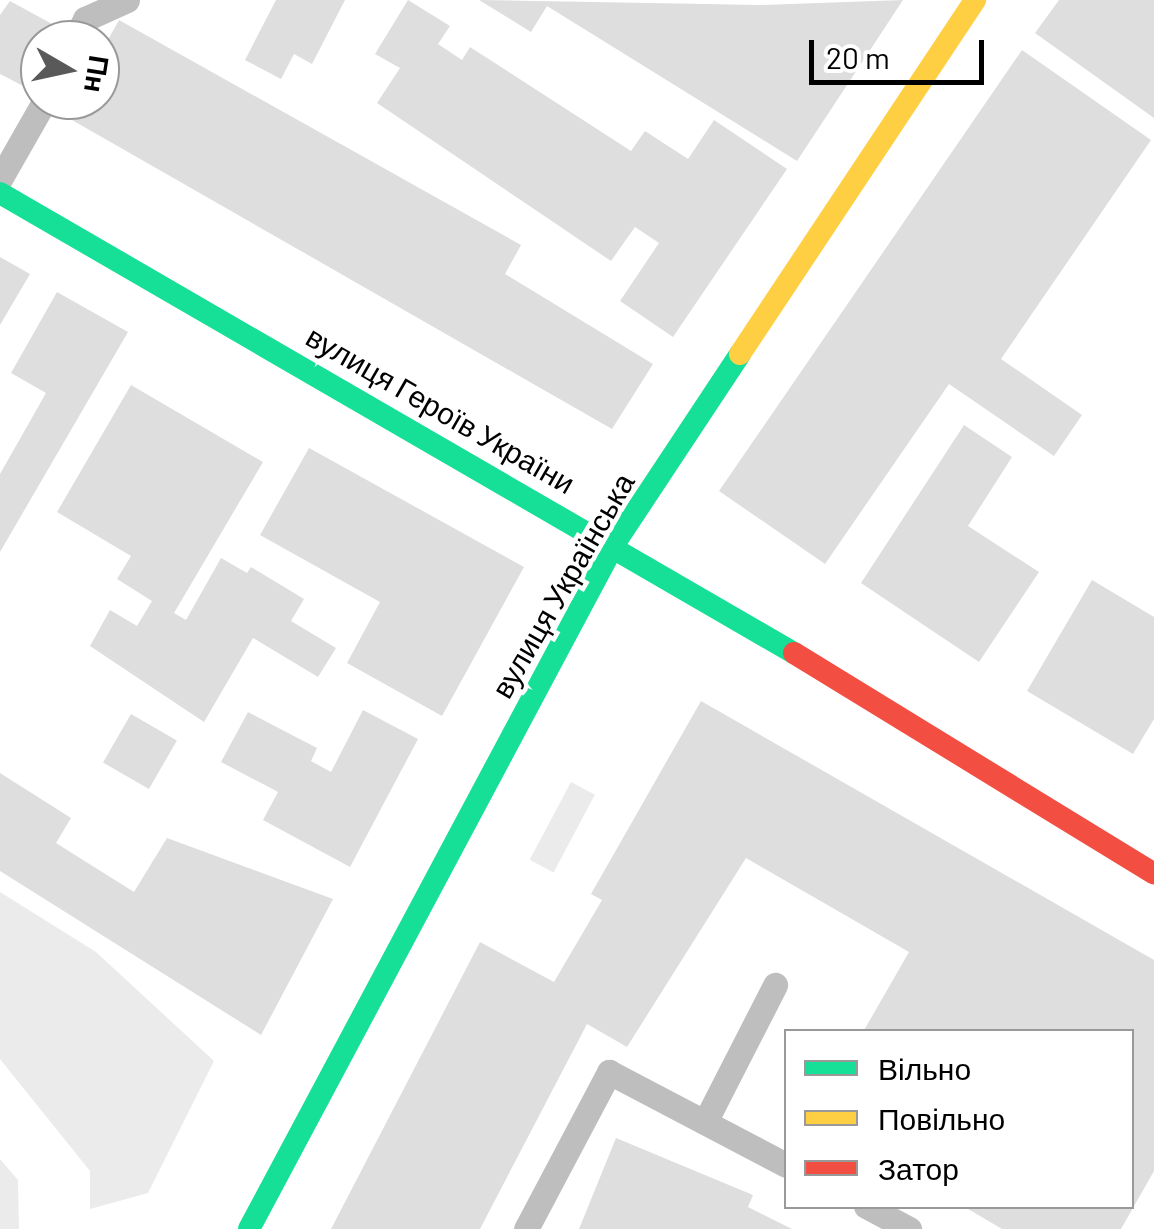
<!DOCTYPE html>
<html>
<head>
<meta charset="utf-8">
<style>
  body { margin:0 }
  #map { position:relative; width:1154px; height:1229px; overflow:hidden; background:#fff; font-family:Barlow,sans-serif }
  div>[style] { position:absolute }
  .green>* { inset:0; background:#ebebeb; transform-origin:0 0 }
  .building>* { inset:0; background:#dedede; transform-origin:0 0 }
  .lane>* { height:25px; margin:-12.5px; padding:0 12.5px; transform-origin:12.5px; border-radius:12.5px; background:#bebebe }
  .fast>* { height:22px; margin:-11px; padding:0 11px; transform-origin:11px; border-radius:11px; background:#16e098 }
  .slow>* { height:22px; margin:-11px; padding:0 11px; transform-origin:11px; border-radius:11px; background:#ffcf43 }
  .jam>* { height:22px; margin:-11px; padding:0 11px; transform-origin:11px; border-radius:11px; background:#f24e42 }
  span { translate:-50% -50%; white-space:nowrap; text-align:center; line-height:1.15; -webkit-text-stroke:9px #fff; paint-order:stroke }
  .street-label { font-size:30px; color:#000 }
  .legend { position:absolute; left:784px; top:1029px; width:350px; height:180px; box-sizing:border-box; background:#fff; border:2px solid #999; margin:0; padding:12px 18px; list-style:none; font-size:30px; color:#000 }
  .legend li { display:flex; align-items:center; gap:20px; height:50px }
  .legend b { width:50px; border:2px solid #999 }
  .north { position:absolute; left:20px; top:20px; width:100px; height:100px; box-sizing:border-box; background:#fff; border:2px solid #999; border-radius:50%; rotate:99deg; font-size:28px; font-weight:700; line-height:40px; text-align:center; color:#000 }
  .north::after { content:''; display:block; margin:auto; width:35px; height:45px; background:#595959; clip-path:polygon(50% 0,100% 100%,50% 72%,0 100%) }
  .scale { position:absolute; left:809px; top:40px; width:175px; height:45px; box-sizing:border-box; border:5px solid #000; border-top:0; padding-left:12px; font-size:30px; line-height:35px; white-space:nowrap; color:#000; -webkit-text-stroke:8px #fff; paint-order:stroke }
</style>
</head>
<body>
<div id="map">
  <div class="green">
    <i style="left:571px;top:782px;width:27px;height:88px;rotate:28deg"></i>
    <i style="clip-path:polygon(0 892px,96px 952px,214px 1061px,148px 1193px,90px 1209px,90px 1171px,0 1059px)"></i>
    <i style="clip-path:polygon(0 1159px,18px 1180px,19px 1229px,0 1229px)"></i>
  </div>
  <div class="building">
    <i style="clip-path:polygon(276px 0,345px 0,312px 64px,294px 54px,281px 79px,245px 60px)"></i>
    <i style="clip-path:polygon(408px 0,450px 26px,438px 44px,462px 60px,470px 47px,631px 151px,645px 131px,688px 159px,714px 120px,787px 169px,673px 337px,620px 301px,659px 243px,635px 227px,611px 261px,377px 103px,400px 68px,375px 54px)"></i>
    <i style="clip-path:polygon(479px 0,760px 5px,903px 0,797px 161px,547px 6px,531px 32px)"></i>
    <i style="clip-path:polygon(1059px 0,1154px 0,1154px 118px,1035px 33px)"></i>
    <i style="clip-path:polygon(10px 1px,65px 31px,60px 40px,40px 40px,33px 91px,0 74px,0 15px)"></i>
    <i style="clip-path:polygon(119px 20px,521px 245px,505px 274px,653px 364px,612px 429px,65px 116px,74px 100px,100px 100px,100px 54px)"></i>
    <i style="clip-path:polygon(1022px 50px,1151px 140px,1001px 359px,1082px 415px,1054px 456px,949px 384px,825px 564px,719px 491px)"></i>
    <i style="clip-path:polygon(0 257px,30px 274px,0 325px)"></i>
    <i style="clip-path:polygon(57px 292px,128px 332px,0 552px,0 474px,46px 393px,11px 373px)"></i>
    <i style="clip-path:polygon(131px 385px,263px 462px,174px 613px,186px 620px,221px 558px,247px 573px,251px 567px,304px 599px,291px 621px,336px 648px,318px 677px,253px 638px,204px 722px,90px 646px,110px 610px,137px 626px,152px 601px,117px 579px,131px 556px,57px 512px)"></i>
    <i style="clip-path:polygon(964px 425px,1012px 457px,968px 526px,1039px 572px,979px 662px,861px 583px)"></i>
    <i style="clip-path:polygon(309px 448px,524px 567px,442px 716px,347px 663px,380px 602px,260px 535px)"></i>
    <i style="clip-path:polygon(1092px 580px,1154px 617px,1154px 719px,1133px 754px,1027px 691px)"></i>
    <i style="clip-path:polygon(701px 701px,1154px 960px,1154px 1171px,1121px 1229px,1002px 1229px,963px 1206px,1132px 1206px,1132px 1032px,863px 1032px,909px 952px,746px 858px,627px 1047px,587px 1024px,480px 1229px,331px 1229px,480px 942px,554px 982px,602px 900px,591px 894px)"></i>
    <i style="clip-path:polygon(363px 710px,418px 739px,350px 867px,263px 820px,278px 792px,221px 762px,248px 712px,317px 748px,311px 761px,331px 772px)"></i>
    <i style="left:131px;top:714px;width:53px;height:56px;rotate:30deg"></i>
    <i style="clip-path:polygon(0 773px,71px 818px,56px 843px,134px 892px,167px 838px,333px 899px,261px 1035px,0 871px)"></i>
    <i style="clip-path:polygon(616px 1138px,753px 1195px,748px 1207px,792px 1229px,579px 1229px)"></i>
  </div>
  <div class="lane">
    <i style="left:74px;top:40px;width:24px;rotate:-62deg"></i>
    <i style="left:85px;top:19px;width:46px;rotate:-24.3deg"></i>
    <i style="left:0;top:179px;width:91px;rotate:-60.3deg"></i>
    <i style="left:705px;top:1122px;width:154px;rotate:-62.9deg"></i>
    <i style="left:866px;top:1206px;width:49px;rotate:28.1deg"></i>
    <i style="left:526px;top:1229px;width:178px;rotate:-62.1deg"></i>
    <i style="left:609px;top:1072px;width:200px;rotate:27.7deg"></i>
  </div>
  <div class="fast">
    <i style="left:0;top:193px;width:918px;rotate:30.09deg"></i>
    <i style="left:249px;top:1229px;width:778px;rotate:-61.92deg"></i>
    <i style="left:615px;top:543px;width:227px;rotate:-56.5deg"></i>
  </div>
  <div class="slow">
    <i style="left:740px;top:354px;width:425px;rotate:-56.4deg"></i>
  </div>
  <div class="jam">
    <i style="left:794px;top:653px;width:422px;rotate:31.5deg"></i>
  </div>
  <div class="street-label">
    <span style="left:441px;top:409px;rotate:30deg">вулиця Героїв України</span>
    <span style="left:562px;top:585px;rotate:-60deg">вулиця Українська</span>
  </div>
  <ul class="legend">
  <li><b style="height:12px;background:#16e098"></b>Вільно</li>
  <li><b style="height:12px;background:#ffcf43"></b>Повільно</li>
  <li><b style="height:12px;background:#f24e42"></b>Затор</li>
  </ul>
  <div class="north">Пн</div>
  <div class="scale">20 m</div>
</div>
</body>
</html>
